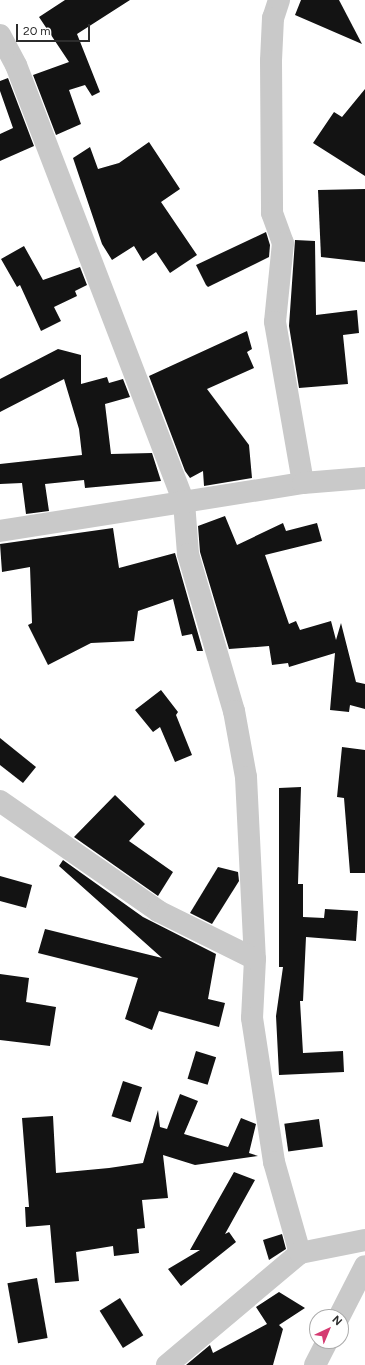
<!DOCTYPE html>
<html>
<head>
<meta charset="utf-8">
<style>
  body { margin:0 }
  #map { position:relative; width:365px; height:1365px; overflow:hidden; background:#fff; font-family:Figtree,sans-serif }
  div>[style] { position:absolute }
  .building>* { inset:0; background:#131313; transform-origin:0 0 }
  .minor>* { height:22px; margin:-11px; padding:0 11px; transform-origin:11px; border-radius:11px; background:#c9c9c9 }
  span { translate:-50% -50%; white-space:nowrap; text-align:center; line-height:1.15; -webkit-text-stroke:4px #fff; paint-order:stroke }
  .north { position:absolute; left:309px; top:1309px; width:40px; height:40px; box-sizing:border-box; background:#fff; border:1px solid #ababab; border-radius:50%; rotate:44deg; font-size:11px; font-weight:700; line-height:16px; text-align:center; color:#2c2c2c }
  .north::after { content:''; display:block; margin:auto; width:14px; height:18px; background:#d53b72; clip-path:polygon(50% 0,100% 100%,50% 72%,0 100%) }
  .scale { position:absolute; left:16px; top:24px; width:74px; height:18px; box-sizing:border-box; border:2px solid #2c2c2c; border-top:0; padding-left:5px; font-size:12px; line-height:14px; white-space:nowrap; color:#2c2c2c; -webkit-text-stroke:3px #fff; paint-order:stroke }
</style>
</head>
<body>
<div id="map">
  <div class="building">
    <i style="clip-path:polygon(65px 0,130px 0,77px 34px,100px 92px,92px 96px,85px 85px,69px 90px,81px 124px,56px 135px,33px 75px,69px 62px,39px 17px)"></i>
    <i style="clip-path:polygon(301px 0,339px 0,362px 44px,295px 15px)"></i>
    <i style="clip-path:polygon(8px 78px,34px 146px,0 161px,0 134px,13px 128px,0 91px,0 81px)"></i>
    <i style="clip-path:polygon(365px 89px,365px 176px,313px 143px,334px 112px,342px 117px)"></i>
    <i style="clip-path:polygon(149px 142px,180px 189px,161px 202px,197px 255px,170px 273px,156px 252px,143px 261px,134px 246px,112px 260px,102px 244px,73px 158px,90px 147px,98px 169px,119px 163px)"></i>
    <i style="clip-path:polygon(365px 189px,365px 262px,321px 257px,318px 190px)"></i>
    <i style="clip-path:polygon(266px 232px,270px 245px,269px 257px,208px 287px,206px 285px,196px 265px)"></i>
    <i style="clip-path:polygon(295px 240px,315px 241px,316px 315px,357px 310px,359px 333px,343px 335px,348px 384px,299px 388px,289px 326px)"></i>
    <i style="clip-path:polygon(24px 246px,43px 280px,80px 267px,87px 285px,75px 291px,77px 296px,54px 307px,61px 321px,41px 331px,20px 285px,17px 287px,1px 259px)"></i>
    <i style="clip-path:polygon(247px 331px,252px 349px,247px 352px,254px 368px,207px 389px,249px 445px,252px 478px,204px 486px,203px 471px,190px 478px,185px 471px,149px 376px)"></i>
    <i style="clip-path:polygon(58px 349px,81px 355px,81px 384px,107px 377px,109px 383px,123px 379px,130px 397px,105px 404px,111px 454px,152px 453px,161px 481px,85px 488px,84px 480px,45px 484px,49px 511px,26px 514px,22px 483px,0 484px,0 464px,82px 455px,79px 429px,64px 379px,0 412px,0 379px)"></i>
    <i style="clip-path:polygon(225px 516px,237px 545px,283px 523px,286px 531px,317px 523px,322px 541px,265px 555px,289px 624px,296px 621px,300px 630px,331px 621px,336px 640px,341px 623px,356px 682px,365px 684px,365px 709px,350px 705px,349px 712px,330px 710px,335px 653px,289px 667px,288px 663px,272px 665px,269px 646px,229px 649px,200px 552px,198px 526px)"></i>
    <i style="clip-path:polygon(113px 528px,119px 568px,175px 553px,203px 651px,197px 651px,192px 634px,182px 636px,173px 599px,138px 611px,134px 641px,91px 643px,48px 665px,28px 625px,32px 623px,30px 567px,2px 572px,0 544px)"></i>
    <i style="clip-path:polygon(161px 690px,178px 712px,176px 715px,192px 755px,175px 762px,160px 727px,153px 732px,135px 710px)"></i>
    <i style="clip-path:polygon(0 738px,36px 767px,23px 783px,0 765px)"></i>
    <i style="clip-path:polygon(342px 747px,365px 750px,365px 873px,350px 873px,344px 798px,337px 797px)"></i>
    <i style="clip-path:polygon(301px 787px,298px 884px,303px 884px,303px 917px,324px 918px,325px 909px,358px 911px,356px 941px,306px 937px,303px 1001px,300px 1001px,303px 1053px,343px 1051px,344px 1072px,279px 1075px,276px 1016px,283px 967px,279px 967px,279px 788px)"></i>
    <i style="clip-path:polygon(115px 795px,145px 824px,129px 841px,173px 872px,158px 896px,74px 837px)"></i>
    <i style="clip-path:polygon(63px 860px,143px 917px,216px 954px,208px 999px,225px 1003px,219px 1027px,159px 1011px,152px 1030px,125px 1019px,138px 978px,38px 953px,45px 929px,162px 958px,59px 866px)"></i>
    <i style="clip-path:polygon(218px 867px,238px 872px,239px 881px,212px 924px,190px 913px)"></i>
    <i style="clip-path:polygon(0 876px,32px 885px,26px 908px,0 901px)"></i>
    <i style="clip-path:polygon(0 974px,29px 978px,26px 1002px,56px 1007px,50px 1046px,0 1040px)"></i>
    <i style="left:196px;top:1051px;width:21px;height:29px;rotate:17deg"></i>
    <i style="left:123px;top:1081px;width:20px;height:37px;rotate:18deg"></i>
    <i style="clip-path:polygon(180px 1094px,198px 1101px,184px 1134px,228px 1147px,241px 1118px,256px 1124px,249px 1153px,258px 1156px,195px 1165px,163px 1155px,168px 1198px,142px 1200px,145px 1228px,137px 1229px,139px 1253px,114px 1256px,113px 1246px,76px 1252px,79px 1281px,55px 1283px,50px 1225px,26px 1227px,25px 1207px,29px 1207px,22px 1118px,53px 1116px,56px 1173px,109px 1168px,143px 1163px,158px 1110px,160px 1127px,167px 1129px)"></i>
    <i style="left:319px;top:1119px;width:28px;height:35px;rotate:82deg"></i>
    <i style="clip-path:polygon(234px 1172px,255px 1180px,225px 1234px,229px 1232px,236px 1242px,181px 1286px,168px 1269px,200px 1250px,190px 1250px)"></i>
    <i style="clip-path:polygon(282px 1234px,286px 1249px,269px 1260px,263px 1240px)"></i>
    <i style="left:37px;top:1278px;width:61px;height:30px;rotate:80deg"></i>
    <i style="clip-path:polygon(279px 1292px,305px 1308px,279px 1325px,283px 1329px,273px 1365px,186px 1365px,210px 1345px,213px 1353px,267px 1324px,256px 1307px)"></i>
    <i style="left:120px;top:1298px;width:44px;height:24px;rotate:58deg"></i>
  </div>
  <div class="minor">
    <i style="left:279px;top:0;width:19px;rotate:108deg"></i>
    <i style="left:273px;top:18px;width:43px;rotate:92.7deg"></i>
    <i style="left:271px;top:61px;width:152px;rotate:89.6deg"></i>
    <i style="left:272px;top:213px;width:32px;rotate:70deg"></i>
    <i style="left:283px;top:243px;width:79px;rotate:95.8deg"></i>
    <i style="left:275px;top:322px;width:163px;rotate:80.1deg"></i>
    <i style="left:0;top:35px;width:34px;rotate:62deg"></i>
    <i style="left:16px;top:65px;width:468px;rotate:69deg"></i>
    <i style="left:184px;top:502px;width:52px;rotate:85.6deg"></i>
    <i style="left:188px;top:554px;width:164px;rotate:73.7deg"></i>
    <i style="left:234px;top:711px;width:67px;rotate:79.7deg"></i>
    <i style="left:246px;top:777px;width:182px;rotate:87.2deg"></i>
    <i style="left:255px;top:959px;width:59px;rotate:92.9deg"></i>
    <i style="left:252px;top:1018px;width:146px;rotate:81.3deg"></i>
    <i style="left:274px;top:1162px;width:95px;rotate:74.1deg"></i>
    <i style="left:300px;top:1253px;width:174px;rotate:139.9deg"></i>
    <i style="left:0;top:531px;width:307px;rotate:-9deg"></i>
    <i style="left:303px;top:483px;width:62px;rotate:-4.6deg"></i>
    <i style="left:0;top:801px;width:193px;rotate:34.8deg"></i>
    <i style="left:158px;top:911px;width:108px;rotate:26.3deg"></i>
    <i style="left:300px;top:1253px;width:66px;rotate:-11.3deg"></i>
    <i style="left:339px;top:1317px;width:57px;rotate:-63deg"></i>
    <i style="left:315px;top:1365px;width:27px;rotate:-63deg"></i>
  </div>
  <div class="north">N</div>
  <div class="scale">20 m</div>
</div>
</body>
</html>
